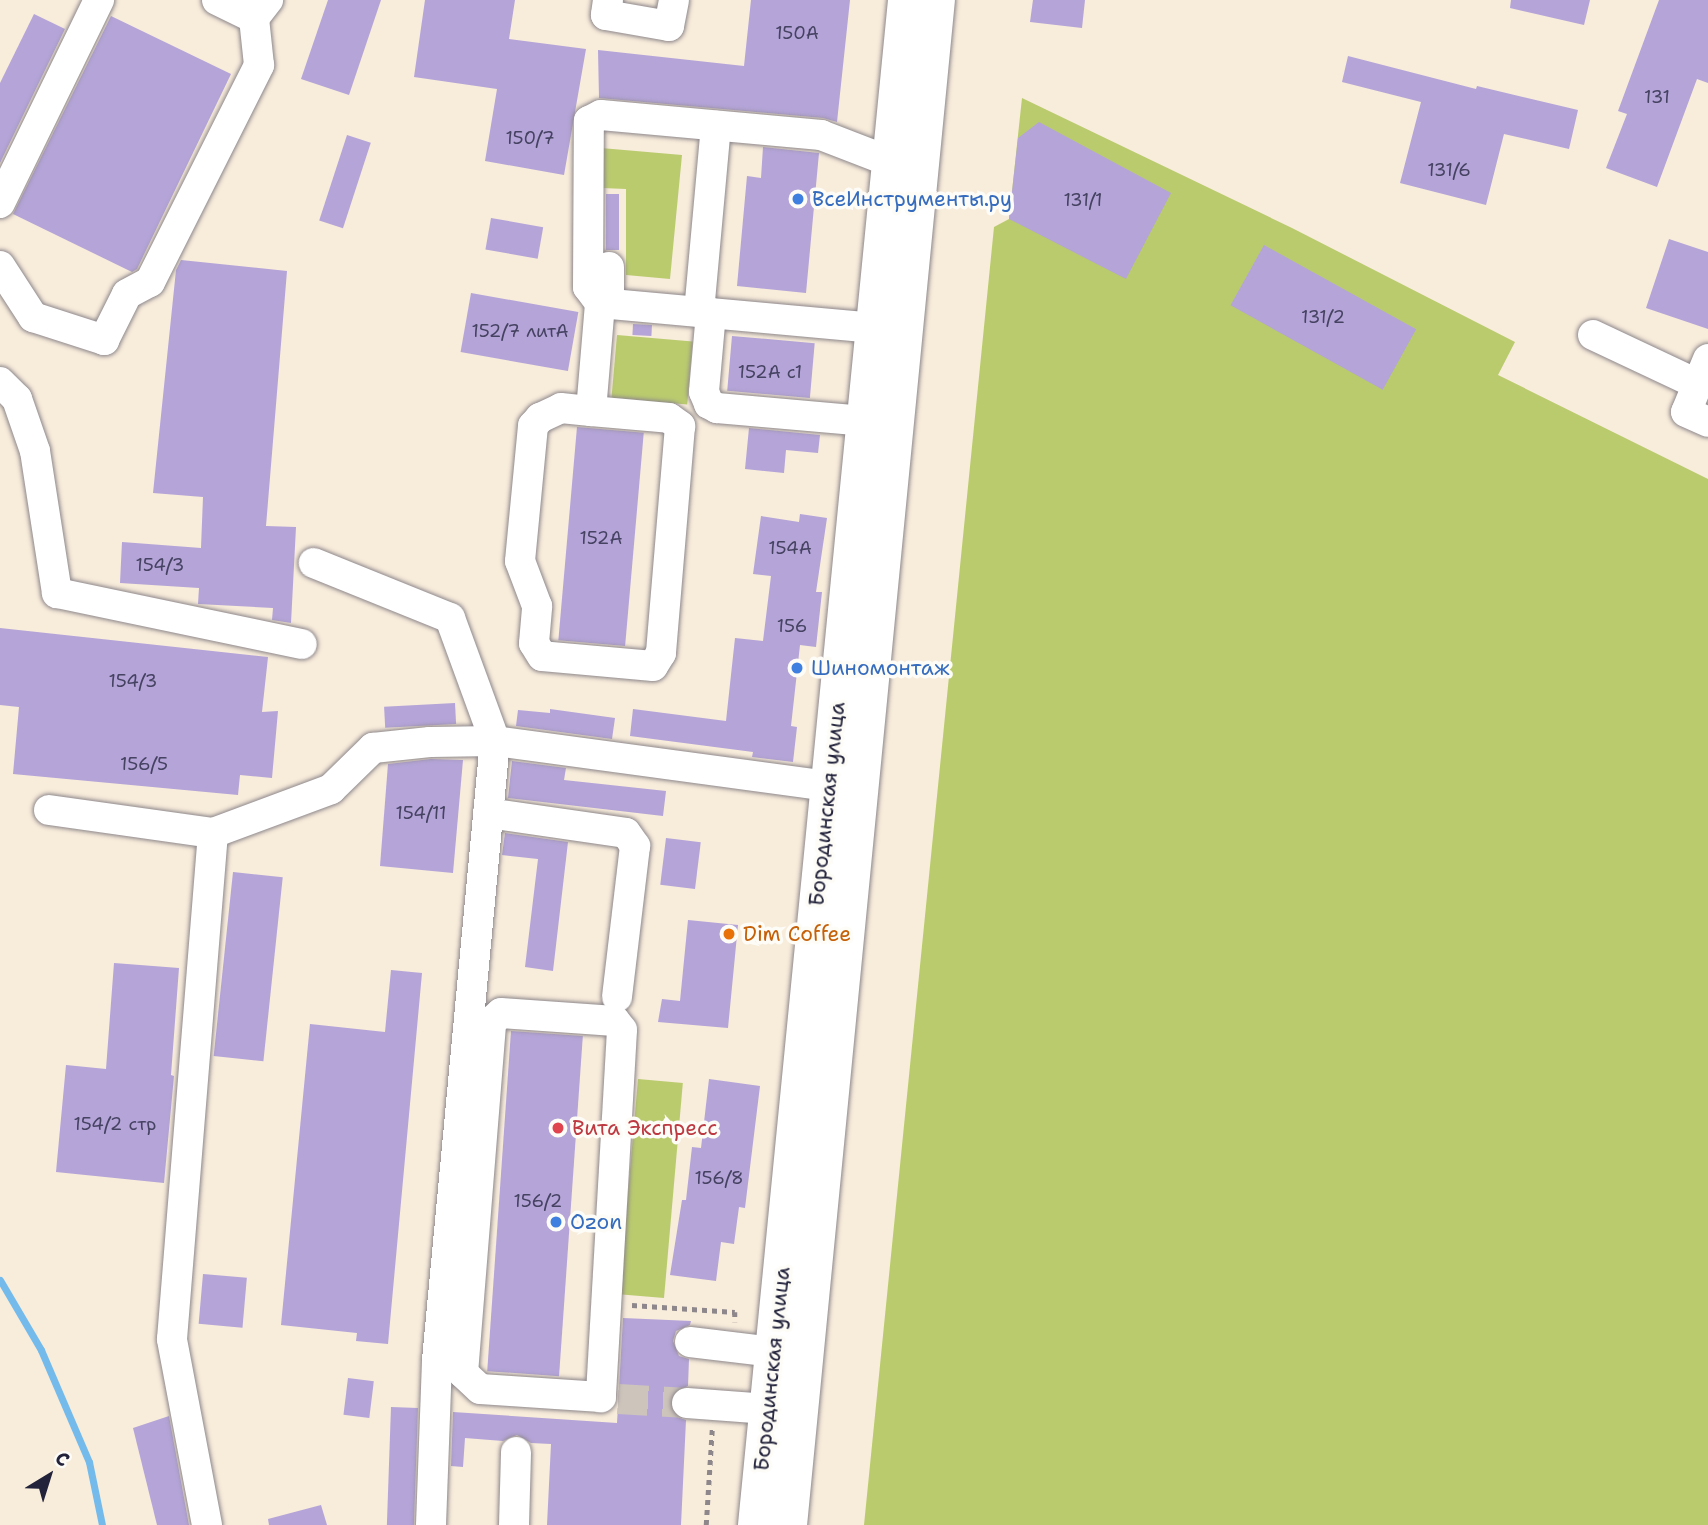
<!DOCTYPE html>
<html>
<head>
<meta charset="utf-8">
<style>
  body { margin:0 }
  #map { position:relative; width:1708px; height:1525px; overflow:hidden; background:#f8ecdb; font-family:"Shantell Sans",sans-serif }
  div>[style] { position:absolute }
  .green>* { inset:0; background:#bacb6e; transform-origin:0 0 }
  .stream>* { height:7px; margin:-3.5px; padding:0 3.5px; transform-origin:3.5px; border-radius:3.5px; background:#74bbec }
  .building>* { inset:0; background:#b4a4d8; transform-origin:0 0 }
  .minor-tunnel>* { height:30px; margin-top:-15px; transform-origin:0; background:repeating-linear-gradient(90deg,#cdc4bb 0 30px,transparent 0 45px) }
  .path>* { height:4.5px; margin-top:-2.25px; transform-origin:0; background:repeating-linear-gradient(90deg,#8d878b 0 5px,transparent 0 10px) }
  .roads { filter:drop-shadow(0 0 2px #8d878b) drop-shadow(0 0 2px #8d878b) }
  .minor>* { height:30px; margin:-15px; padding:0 15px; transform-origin:15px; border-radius:15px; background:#fff }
  .major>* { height:38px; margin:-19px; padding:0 19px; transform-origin:19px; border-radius:19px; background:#fff }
  .dots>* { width:19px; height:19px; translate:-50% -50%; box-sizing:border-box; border:4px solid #fdfcf7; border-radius:50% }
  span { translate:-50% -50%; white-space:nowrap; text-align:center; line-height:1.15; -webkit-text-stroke:7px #fdfcf7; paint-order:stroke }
  .number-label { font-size:18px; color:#464262 }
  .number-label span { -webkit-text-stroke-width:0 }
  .shop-label { font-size:21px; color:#366cbe }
  .left { translate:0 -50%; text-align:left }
  .street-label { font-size:21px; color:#22223b }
  .food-label { font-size:21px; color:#c56008 }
  .health-label { font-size:21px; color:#be3a42 }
  .north { position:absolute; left:14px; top:1441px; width:70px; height:70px; -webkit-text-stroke:5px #fdfcf7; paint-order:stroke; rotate:38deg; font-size:19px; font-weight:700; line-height:28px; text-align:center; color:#22223b }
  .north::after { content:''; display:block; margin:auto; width:24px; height:32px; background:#22223b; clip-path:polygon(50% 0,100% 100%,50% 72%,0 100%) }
</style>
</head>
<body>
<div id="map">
  <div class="green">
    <i style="clip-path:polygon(1022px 98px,1292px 228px,1515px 342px,1498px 375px,1708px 479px,1708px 1525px,864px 1525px,994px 227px,1009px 219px)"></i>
    <i style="clip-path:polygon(601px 148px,682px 155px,670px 279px,626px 275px,626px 189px,602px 188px)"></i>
    <i style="left:617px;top:335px;width:76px;height:63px;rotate:5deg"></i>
    <i style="left:638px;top:1079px;width:45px;height:216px;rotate:5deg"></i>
  </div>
  <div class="stream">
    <i style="left:0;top:1280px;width:81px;rotate:59.6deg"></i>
    <i style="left:41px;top:1350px;width:122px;rotate:66.8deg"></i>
    <i style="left:89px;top:1462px;width:64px;rotate:78.3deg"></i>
  </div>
  <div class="building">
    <i style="clip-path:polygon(328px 0,381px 0,349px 95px,301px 79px)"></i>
    <i style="clip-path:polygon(425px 0,515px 0,509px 39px,586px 49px,564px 175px,485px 161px,497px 89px,414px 77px)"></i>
    <i style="clip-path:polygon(751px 0,850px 0,837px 122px,823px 118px,599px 98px,598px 50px,744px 66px)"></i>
    <i style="clip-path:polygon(1033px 0,1085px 0,1082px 28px,1030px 22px)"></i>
    <i style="clip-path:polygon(1511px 0,1590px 0,1584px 25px,1510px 8px)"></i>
    <i style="clip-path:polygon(1659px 0,1708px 0,1708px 83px,1697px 79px,1657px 187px,1606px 168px,1627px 114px,1618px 111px)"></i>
    <i style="clip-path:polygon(34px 14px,65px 29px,0 163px,0 83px)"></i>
    <i style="clip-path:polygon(111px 16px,231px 74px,137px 269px,132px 272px,13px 214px)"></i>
    <i style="clip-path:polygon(1348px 56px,1476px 89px,1477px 86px,1578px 110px,1569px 149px,1504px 134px,1486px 205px,1400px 183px,1421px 102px,1342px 82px)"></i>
    <i style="clip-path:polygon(1039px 122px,1171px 193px,1126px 279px,1009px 219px,1018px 138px)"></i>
    <i style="left:347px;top:135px;width:25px;height:90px;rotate:18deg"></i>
    <i style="clip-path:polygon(763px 147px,819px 153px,806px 293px,737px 286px,747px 176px,761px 178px)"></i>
    <i style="left:606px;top:194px;width:13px;height:56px"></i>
    <i style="left:491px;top:218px;width:53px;height:32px;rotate:10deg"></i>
    <i style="clip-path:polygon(1669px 239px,1708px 252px,1708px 329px,1646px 308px)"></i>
    <i style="left:1264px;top:245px;width:174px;height:69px;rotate:29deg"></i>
    <i style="clip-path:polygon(181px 260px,287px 271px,266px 526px,296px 527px,291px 623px,272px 620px,273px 608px,198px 604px,199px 588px,120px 583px,122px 542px,201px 548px,203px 497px,153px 493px,176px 270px)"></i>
    <i style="left:471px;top:293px;width:109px;height:60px;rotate:10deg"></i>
    <i style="left:633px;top:324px;width:19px;height:11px;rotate:3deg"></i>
    <i style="left:732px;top:336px;width:83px;height:55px;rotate:5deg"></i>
    <i style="left:577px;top:427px;width:67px;height:214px;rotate:5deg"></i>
    <i style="clip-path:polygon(749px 428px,820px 435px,818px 453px,786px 450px,784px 473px,745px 469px)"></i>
    <i style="clip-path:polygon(800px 514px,827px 518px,816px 592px,822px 592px,816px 647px,800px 645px,791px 726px,797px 727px,793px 762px,752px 757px,753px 752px,630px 736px,633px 709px,726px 721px,735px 638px,763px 641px,771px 576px,753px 574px,761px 516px,799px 522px)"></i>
    <i style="clip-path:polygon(0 628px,268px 657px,262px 712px,278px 711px,272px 778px,240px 775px,238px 795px,13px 774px,19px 707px,0 705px)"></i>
    <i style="left:455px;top:703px;width:21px;height:71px;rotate:87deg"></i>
    <i style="clip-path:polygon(550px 709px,615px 718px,612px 739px,516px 726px,518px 710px,550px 713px)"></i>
    <i style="clip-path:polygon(431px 759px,463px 760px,453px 873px,380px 866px,388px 764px)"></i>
    <i style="clip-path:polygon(512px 761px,566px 768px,564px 780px,666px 791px,663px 816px,508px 798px)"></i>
    <i style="clip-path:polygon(505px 833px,568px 842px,553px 971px,525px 967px,538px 859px,502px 855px)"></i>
    <i style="left:666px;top:838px;width:35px;height:47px;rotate:7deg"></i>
    <i style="left:233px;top:872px;width:50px;height:185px;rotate:6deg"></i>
    <i style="clip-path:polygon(688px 920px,738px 925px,728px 1028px,658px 1022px,662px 999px,680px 1001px)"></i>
    <i style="clip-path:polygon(114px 963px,179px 968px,171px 1075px,174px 1076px,164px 1183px,56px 1172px,66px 1065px,106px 1069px)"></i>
    <i style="clip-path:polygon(391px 970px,422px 973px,388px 1344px,356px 1341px,357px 1333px,281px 1325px,310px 1024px,385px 1032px)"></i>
    <i style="left:511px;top:1031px;width:72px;height:341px;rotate:4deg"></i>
    <i style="clip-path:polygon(709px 1079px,760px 1086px,745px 1208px,739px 1207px,734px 1244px,721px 1242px,716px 1281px,670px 1275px,682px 1200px,686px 1200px,692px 1147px,701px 1148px)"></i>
    <i style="left:203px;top:1274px;width:44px;height:50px;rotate:5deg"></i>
    <i style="clip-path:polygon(623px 1318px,691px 1321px,690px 1325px,676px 1331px,673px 1341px,679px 1356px,689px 1359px,688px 1386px,673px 1393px,670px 1402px,677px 1417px,686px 1420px,681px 1525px,547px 1525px,551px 1444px,531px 1443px,517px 1435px,503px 1441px,465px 1438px,463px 1467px,451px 1466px,453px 1412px,617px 1423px)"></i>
    <i style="left:348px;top:1378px;width:26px;height:37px;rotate:7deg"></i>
    <i style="left:391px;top:1407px;width:27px;height:118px;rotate:2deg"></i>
    <i style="clip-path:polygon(169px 1416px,189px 1525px,157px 1525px,133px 1428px)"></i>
    <i style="clip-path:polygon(321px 1505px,327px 1525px,269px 1525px,268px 1519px)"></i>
  </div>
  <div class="minor-tunnel">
    <i style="left:618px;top:1399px;width:69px;rotate:3.3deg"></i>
  </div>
  <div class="path">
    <i style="left:632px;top:1305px;width:103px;rotate:3.9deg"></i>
    <i style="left:735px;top:1312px;width:10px;rotate:90deg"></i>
    <i style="left:706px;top:1525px;width:96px;rotate:-86.4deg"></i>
  </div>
  <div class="roads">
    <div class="minor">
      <i style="left:217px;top:0;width:41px;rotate:25.9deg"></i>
      <i style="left:254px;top:18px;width:23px;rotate:-52deg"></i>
      <i style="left:608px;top:0;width:15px;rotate:98deg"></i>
      <i style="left:606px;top:15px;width:64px;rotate:9.9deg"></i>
      <i style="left:669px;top:26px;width:26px;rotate:-79deg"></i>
      <i style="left:0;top:203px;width:226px;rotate:-64deg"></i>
      <i style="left:0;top:266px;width:61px;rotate:57.1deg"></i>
      <i style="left:33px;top:317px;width:75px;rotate:17.9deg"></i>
      <i style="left:104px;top:340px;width:51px;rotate:-63.4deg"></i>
      <i style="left:127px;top:294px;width:26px;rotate:-28deg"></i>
      <i style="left:150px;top:282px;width:243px;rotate:-63.3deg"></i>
      <i style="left:259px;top:65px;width:47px;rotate:-96.1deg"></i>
      <i style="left:609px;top:267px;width:37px;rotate:90deg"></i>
      <i style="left:600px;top:303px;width:276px;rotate:5.2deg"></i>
      <i style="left:699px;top:312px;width:187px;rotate:-84.8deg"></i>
      <i style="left:711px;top:313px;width:79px;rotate:95.1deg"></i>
      <i style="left:704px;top:392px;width:13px;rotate:67deg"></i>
      <i style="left:709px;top:404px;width:9px;rotate:27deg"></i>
      <i style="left:717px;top:408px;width:150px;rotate:5deg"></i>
      <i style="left:1593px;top:335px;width:115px;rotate:25.2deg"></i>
      <i style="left:1708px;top:359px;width:57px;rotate:112.5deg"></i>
      <i style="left:1686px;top:412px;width:24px;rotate:24deg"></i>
      <i style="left:0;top:382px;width:24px;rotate:45deg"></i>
      <i style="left:17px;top:399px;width:55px;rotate:70.9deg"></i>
      <i style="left:35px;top:451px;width:144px;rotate:81.2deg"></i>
      <i style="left:57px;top:593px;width:250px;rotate:11.8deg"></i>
      <i style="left:591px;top:411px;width:78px;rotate:5.1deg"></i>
      <i style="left:669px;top:418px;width:14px;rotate:36deg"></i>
      <i style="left:680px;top:426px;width:228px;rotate:94.8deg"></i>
      <i style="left:661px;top:653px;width:15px;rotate:122deg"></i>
      <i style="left:653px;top:666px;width:111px;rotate:-174.9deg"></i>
      <i style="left:542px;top:656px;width:15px;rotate:-122deg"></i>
      <i style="left:534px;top:643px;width:37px;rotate:-85deg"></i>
      <i style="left:537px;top:606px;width:48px;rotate:-110.7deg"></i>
      <i style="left:520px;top:561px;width:136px;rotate:-84.5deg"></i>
      <i style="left:533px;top:426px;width:11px;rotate:-49deg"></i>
      <i style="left:540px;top:418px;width:23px;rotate:-25deg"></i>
      <i style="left:561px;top:408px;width:30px;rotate:6deg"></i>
      <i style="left:591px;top:411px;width:108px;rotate:-85.2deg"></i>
      <i style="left:600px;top:303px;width:20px;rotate:-127deg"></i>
      <i style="left:588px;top:287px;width:166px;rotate:-89.7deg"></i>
      <i style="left:589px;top:121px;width:13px;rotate:-27deg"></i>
      <i style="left:601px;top:115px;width:221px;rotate:5.2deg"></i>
      <i style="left:821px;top:135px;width:75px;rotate:21.1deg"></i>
      <i style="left:49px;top:810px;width:166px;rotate:8deg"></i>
      <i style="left:213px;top:833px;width:126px;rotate:-20.4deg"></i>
      <i style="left:331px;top:789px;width:59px;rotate:-44.3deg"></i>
      <i style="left:373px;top:748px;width:57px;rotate:-6deg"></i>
      <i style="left:430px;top:742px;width:65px;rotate:-0.9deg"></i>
      <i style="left:495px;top:741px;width:131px;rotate:-110.1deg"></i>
      <i style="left:450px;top:618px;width:147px;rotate:-158deg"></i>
      <i style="left:488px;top:813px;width:139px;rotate:8.2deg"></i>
      <i style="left:626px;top:833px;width:16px;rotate:55deg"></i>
      <i style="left:635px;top:846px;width:152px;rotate:96.8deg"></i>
      <i style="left:501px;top:1013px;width:114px;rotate:4deg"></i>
      <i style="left:615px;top:1021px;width:11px;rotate:52deg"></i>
      <i style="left:622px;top:1030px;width:368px;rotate:93.3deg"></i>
      <i style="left:601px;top:1397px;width:121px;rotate:-176.2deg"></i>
      <i style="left:480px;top:1389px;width:23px;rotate:-137deg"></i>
      <i style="left:463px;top:1373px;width:352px;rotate:-85.4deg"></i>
      <i style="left:491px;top:1022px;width:13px;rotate:-42deg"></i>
      <i style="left:690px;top:1342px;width:85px;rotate:6.8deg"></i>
      <i style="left:687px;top:1403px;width:81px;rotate:4.2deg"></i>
      <i style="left:207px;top:1525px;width:189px;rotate:-100.7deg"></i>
      <i style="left:172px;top:1339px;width:508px;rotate:-85.37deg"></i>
      <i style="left:431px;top:1525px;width:165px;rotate:-87.9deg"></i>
      <i style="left:437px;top:1360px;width:622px;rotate:-84.65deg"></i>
      <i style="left:495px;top:741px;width:337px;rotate:7.7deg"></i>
      <i style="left:514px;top:1525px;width:73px;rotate:-88.4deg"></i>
    </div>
    <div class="major">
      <i style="left:757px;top:1525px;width:1532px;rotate:-84.38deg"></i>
      <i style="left:788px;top:1525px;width:1532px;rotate:-84.46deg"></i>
    </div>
  </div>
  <div class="dots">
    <i style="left:798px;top:199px;background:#3f7fe0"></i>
    <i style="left:797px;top:668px;background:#3f7fe0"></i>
    <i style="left:729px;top:934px;background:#e8710a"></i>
    <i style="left:558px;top:1128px;background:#e0444e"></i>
    <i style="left:556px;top:1222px;background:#3f7fe0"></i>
  </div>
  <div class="number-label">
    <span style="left:797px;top:33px">150А</span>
    <span style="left:1657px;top:97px">131</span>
    <span style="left:530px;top:138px">150/7</span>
    <span style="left:1449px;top:170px">131/6</span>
    <span style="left:1083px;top:200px">131/1</span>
    <span style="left:1323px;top:317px">131/2</span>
    <span style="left:520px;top:331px">152/7 литА</span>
    <span style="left:770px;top:372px">152А с1</span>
    <span style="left:601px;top:538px">152А</span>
    <span style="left:790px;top:548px">154А</span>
    <span style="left:160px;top:565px">154/3</span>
    <span style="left:792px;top:626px">156</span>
    <span style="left:133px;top:681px">154/3</span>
    <span style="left:144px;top:764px">156/5</span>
    <span style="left:421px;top:813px">154/11</span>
    <span style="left:115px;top:1124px">154/2 стр</span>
    <span style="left:719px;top:1178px">156/8</span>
    <span style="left:538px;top:1201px">156/2</span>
  </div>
  <div class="shop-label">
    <span class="left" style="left:812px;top:199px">ВсеИнструменты.ру</span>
    <span class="left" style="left:811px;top:668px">Шиномонтаж</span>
    <span class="left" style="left:570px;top:1222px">Ozon</span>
  </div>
  <div class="street-label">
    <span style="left:827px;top:804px;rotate:-84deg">Бородинская улица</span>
    <span style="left:772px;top:1369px;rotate:-84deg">Бородинская улица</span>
  </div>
  <div class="food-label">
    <span class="left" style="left:743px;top:934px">Dim Coffee</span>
  </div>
  <div class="health-label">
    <span class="left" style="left:572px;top:1128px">Вита Экспресс</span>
  </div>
  <div class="north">С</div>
</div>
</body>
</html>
